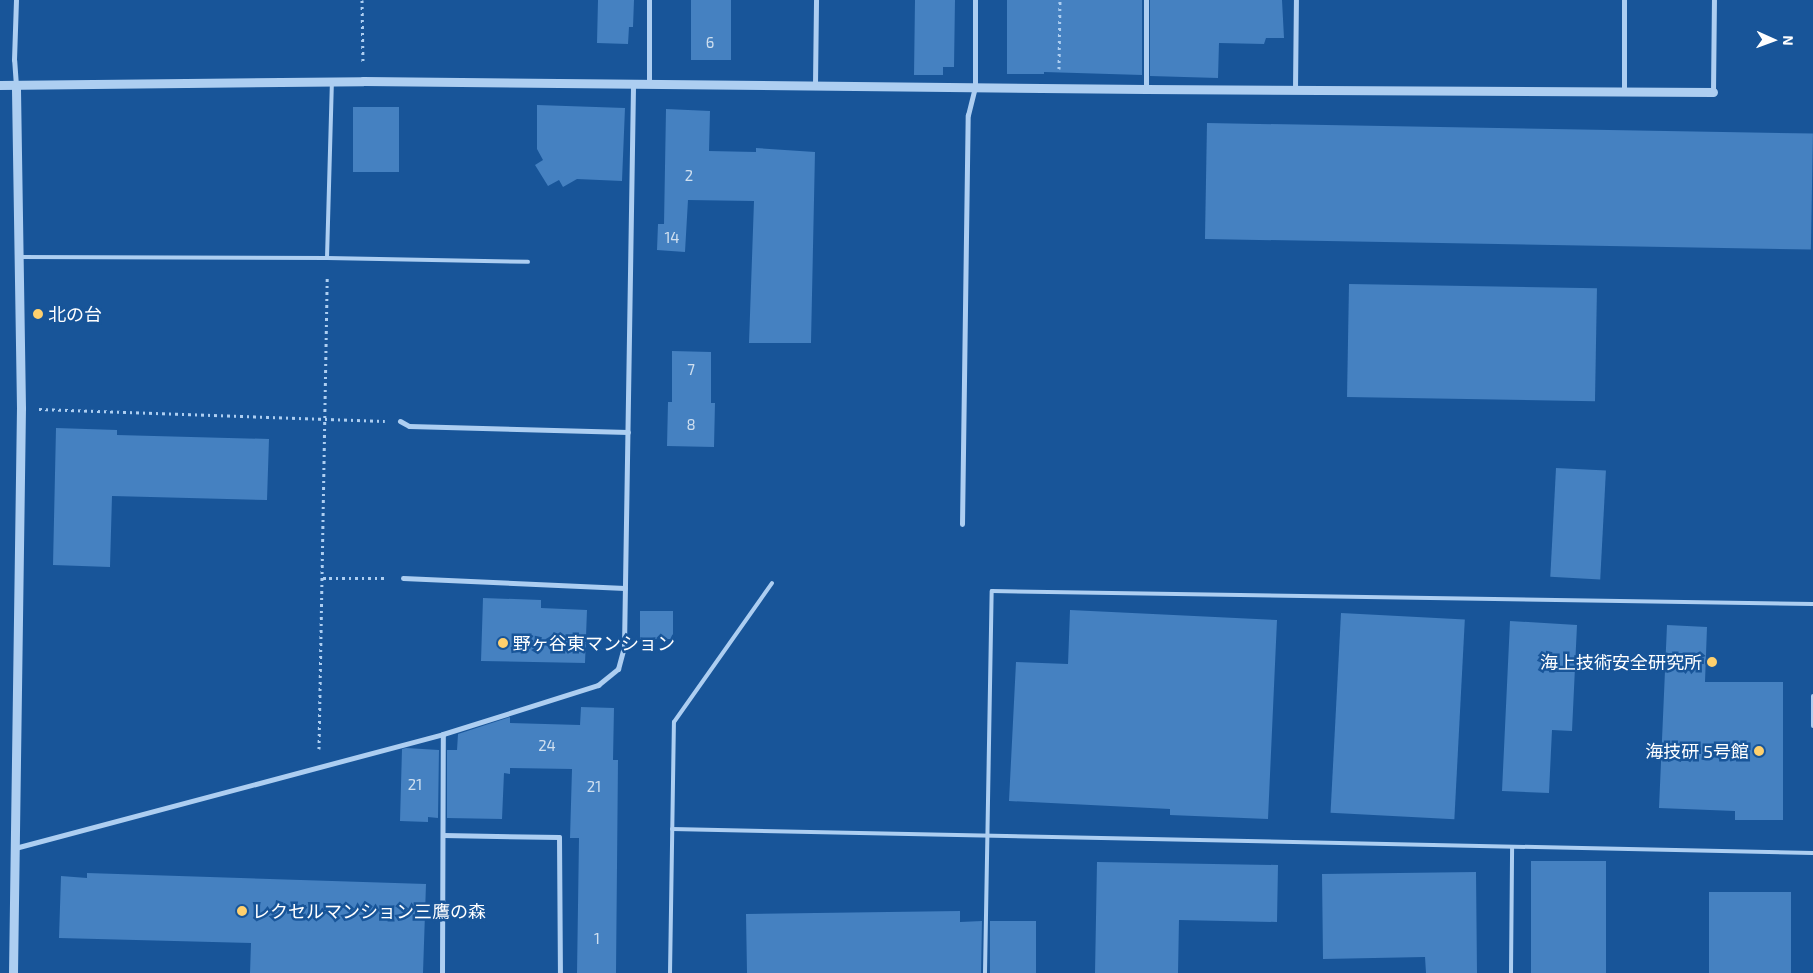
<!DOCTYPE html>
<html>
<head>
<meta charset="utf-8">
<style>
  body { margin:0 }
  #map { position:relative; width:1813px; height:973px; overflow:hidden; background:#185599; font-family:"Exo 2","Noto Sans JP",sans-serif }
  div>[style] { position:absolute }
  .building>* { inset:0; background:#4581c1; transform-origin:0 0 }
  .path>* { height:3px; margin-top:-1.5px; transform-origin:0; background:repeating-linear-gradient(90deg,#adcef1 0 2.5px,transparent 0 6.5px) }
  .service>* { height:4px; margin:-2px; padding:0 2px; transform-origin:2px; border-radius:2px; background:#adcef1 }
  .minor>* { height:5px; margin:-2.5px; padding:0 2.5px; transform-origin:2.5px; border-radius:2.5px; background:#adcef1 }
  .tertiary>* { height:9px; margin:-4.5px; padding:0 4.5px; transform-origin:4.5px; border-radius:4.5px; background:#adcef1 }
  .dots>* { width:14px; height:14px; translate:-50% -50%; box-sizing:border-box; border:2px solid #185599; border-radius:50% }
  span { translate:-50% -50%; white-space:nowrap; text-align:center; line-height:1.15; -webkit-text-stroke:5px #185599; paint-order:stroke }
  .number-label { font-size:15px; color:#d0e0f0 }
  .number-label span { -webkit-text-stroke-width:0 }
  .poi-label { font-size:18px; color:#fff }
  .left { translate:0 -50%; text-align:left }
  .right { translate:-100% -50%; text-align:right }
  .north { position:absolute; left:1748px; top:15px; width:50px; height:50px; -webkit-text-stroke:4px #185599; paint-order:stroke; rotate:92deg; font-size:14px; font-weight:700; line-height:20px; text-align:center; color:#fff }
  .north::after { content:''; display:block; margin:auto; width:18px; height:22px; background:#fff; clip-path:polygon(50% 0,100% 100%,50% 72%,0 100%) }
</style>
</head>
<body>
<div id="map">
  <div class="building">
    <i style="clip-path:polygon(598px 0,634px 0,633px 27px,629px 27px,628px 44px,597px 43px)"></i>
    <i style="left:691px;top:0;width:40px;height:60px"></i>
    <i style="clip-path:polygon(915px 0,955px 0,954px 67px,943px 67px,943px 75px,914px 75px)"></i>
    <i style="clip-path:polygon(1007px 0,1142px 0,1142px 75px,1044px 72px,1044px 74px,1007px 74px)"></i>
    <i style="clip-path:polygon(1150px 0,1282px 0,1284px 38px,1266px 38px,1264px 44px,1219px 43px,1218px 78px,1150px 76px)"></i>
    <i style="clip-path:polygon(537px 105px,625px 108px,622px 181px,577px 179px,563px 187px,559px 180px,548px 186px,535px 165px,543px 160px,537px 149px)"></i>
    <i style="left:353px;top:107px;width:46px;height:65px"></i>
    <i style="clip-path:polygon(666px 109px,710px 111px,709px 151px,756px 152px,756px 148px,815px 152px,811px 343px,749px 343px,754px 201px,688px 200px,685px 252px,657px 250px,658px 224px,664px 224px)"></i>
    <i style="left:1207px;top:123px;width:606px;height:116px;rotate:1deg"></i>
    <i style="left:1349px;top:284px;width:248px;height:113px;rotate:1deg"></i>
    <i style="clip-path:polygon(672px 351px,711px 352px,711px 403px,715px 403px,714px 447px,667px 446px,668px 402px,672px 402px)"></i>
    <i style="clip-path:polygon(56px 428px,117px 430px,117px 435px,269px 439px,267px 500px,112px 496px,110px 567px,53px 565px)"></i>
    <i style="left:1556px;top:468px;width:50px;height:109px;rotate:3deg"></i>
    <i style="clip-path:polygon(483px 598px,541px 600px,541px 608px,587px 610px,585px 663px,481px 661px)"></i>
    <i style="clip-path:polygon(1070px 610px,1277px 620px,1268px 819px,1170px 815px,1170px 809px,1009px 801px,1016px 662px,1068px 664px)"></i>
    <i style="left:640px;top:611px;width:33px;height:28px"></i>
    <i style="left:1341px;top:613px;width:124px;height:200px;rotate:3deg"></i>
    <i style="clip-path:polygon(1510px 621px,1577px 625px,1572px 731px,1552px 730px,1549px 793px,1502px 791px)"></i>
    <i style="clip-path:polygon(1667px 625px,1707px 627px,1705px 682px,1783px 682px,1783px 820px,1735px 820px,1735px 811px,1659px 808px)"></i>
    <i style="clip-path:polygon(581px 707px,614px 708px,613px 760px,618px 760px,616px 973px,577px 973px,579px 838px,570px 838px,572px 769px,510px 768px,510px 774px,504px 773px,502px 819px,447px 818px,447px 750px,457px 750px,458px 734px,510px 717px,510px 723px,580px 725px)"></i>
    <i style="clip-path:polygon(406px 748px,439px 750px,438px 818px,428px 817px,428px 822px,400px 821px,402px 749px)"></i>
    <i style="left:1606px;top:861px;width:112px;height:75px;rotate:90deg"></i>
    <i style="clip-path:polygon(1097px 862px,1278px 865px,1277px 922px,1179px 920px,1178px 973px,1095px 973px)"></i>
    <i style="clip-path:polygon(1476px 872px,1477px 973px,1426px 973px,1425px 957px,1323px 959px,1322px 874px)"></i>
    <i style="clip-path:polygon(87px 873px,426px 884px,423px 973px,250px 973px,251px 943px,59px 938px,61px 876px,87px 878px)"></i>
    <i style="left:1709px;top:892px;width:82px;height:81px"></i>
    <i style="clip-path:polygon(960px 911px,960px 922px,982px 921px,981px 973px,747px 973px,746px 914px)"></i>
    <i style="left:990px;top:921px;width:46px;height:52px"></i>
  </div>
  <div class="path">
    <i style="left:362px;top:0;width:62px;rotate:89.1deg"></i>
    <i style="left:1059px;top:69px;width:69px;rotate:-89.2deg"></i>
    <i style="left:39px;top:409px;width:346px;rotate:2deg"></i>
    <i style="left:323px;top:578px;width:64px"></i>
    <i style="left:319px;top:749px;width:474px;rotate:-89deg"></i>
  </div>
  <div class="service">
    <i style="left:20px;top:257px;width:307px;rotate:0.2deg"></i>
    <i style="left:327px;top:258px;width:201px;rotate:1.1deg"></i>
    <i style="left:327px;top:258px;width:177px;rotate:-88.4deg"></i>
    <i style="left:1813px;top:696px;width:30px;rotate:90deg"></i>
    <i style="left:672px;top:829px;width:1141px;rotate:1.2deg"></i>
    <i style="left:670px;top:973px;width:251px;rotate:-89.1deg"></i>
    <i style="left:674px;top:722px;width:170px;rotate:-54.8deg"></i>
    <i style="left:985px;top:973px;width:382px;rotate:-89deg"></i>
    <i style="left:992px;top:591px;width:821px;rotate:0.91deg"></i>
    <i style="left:1511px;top:973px;width:126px;rotate:-89.5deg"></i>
  </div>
  <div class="minor">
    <i style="left:649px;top:84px;width:84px;rotate:-90deg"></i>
    <i style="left:815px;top:84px;width:84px;rotate:-89.3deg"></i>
    <i style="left:16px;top:86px;width:26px;rotate:-94deg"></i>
    <i style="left:14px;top:60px;width:60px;rotate:-88.1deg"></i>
    <i style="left:1146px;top:89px;width:89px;rotate:-90deg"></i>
    <i style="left:1295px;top:89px;width:89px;rotate:-89.4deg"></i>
    <i style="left:1624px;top:91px;width:91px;rotate:-90deg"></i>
    <i style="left:1713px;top:92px;width:92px;rotate:-89.4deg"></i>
    <i style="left:400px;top:421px;width:10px;rotate:29deg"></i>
    <i style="left:409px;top:426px;width:219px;rotate:1.6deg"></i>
    <i style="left:962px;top:524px;width:409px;rotate:-89.2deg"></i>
    <i style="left:968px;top:115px;width:29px;rotate:-76deg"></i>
    <i style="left:975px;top:87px;width:87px;rotate:-90deg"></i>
    <i style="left:403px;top:578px;width:222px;rotate:2.6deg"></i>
    <i style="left:443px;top:835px;width:116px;rotate:1deg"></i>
    <i style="left:559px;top:837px;width:136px;rotate:89.6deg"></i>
    <i style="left:15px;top:848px;width:443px;rotate:-14.9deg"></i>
    <i style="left:443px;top:734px;width:163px;rotate:-17.5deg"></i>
    <i style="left:598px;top:685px;width:26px;rotate:-39deg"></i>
    <i style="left:618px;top:669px;width:23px;rotate:-75deg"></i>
    <i style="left:624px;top:647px;width:563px;rotate:-89.08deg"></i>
    <i style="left:442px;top:973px;width:239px;rotate:-89.8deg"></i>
  </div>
  <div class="tertiary">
    <i style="left:0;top:85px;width:363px;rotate:-0.6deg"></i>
    <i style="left:363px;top:81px;width:783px;rotate:0.59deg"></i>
    <i style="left:1146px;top:89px;width:567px;rotate:0.3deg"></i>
    <i style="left:13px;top:973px;width:565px;rotate:-89.19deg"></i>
    <i style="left:21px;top:408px;width:322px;rotate:-90.9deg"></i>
  </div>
  <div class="dots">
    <i style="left:38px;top:314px;background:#ffd06d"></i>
    <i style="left:503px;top:643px;background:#ffd06d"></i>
    <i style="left:1712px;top:662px;background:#ffd06d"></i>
    <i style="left:1759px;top:751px;background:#ffd06d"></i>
    <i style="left:242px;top:911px;background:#ffd06d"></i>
  </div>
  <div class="number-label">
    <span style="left:710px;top:43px">6</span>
    <span style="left:689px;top:176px">2</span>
    <span style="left:672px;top:238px">14</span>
    <span style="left:691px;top:370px">7</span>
    <span style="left:691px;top:425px">8</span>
    <span style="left:547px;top:746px">24</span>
    <span style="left:415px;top:785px">21</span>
    <span style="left:594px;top:787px">21</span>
    <span style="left:597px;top:939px">1</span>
  </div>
  <div class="poi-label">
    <span class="left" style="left:48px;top:314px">北の台</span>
    <span class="left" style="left:513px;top:643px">野ヶ谷東マンション</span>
    <span class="right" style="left:1702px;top:662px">海上技術安全研究所</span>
    <span class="right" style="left:1749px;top:751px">海技研 5号館</span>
    <span class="left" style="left:252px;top:911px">レクセルマンション三鷹の森</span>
  </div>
  <div class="north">N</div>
</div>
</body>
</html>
